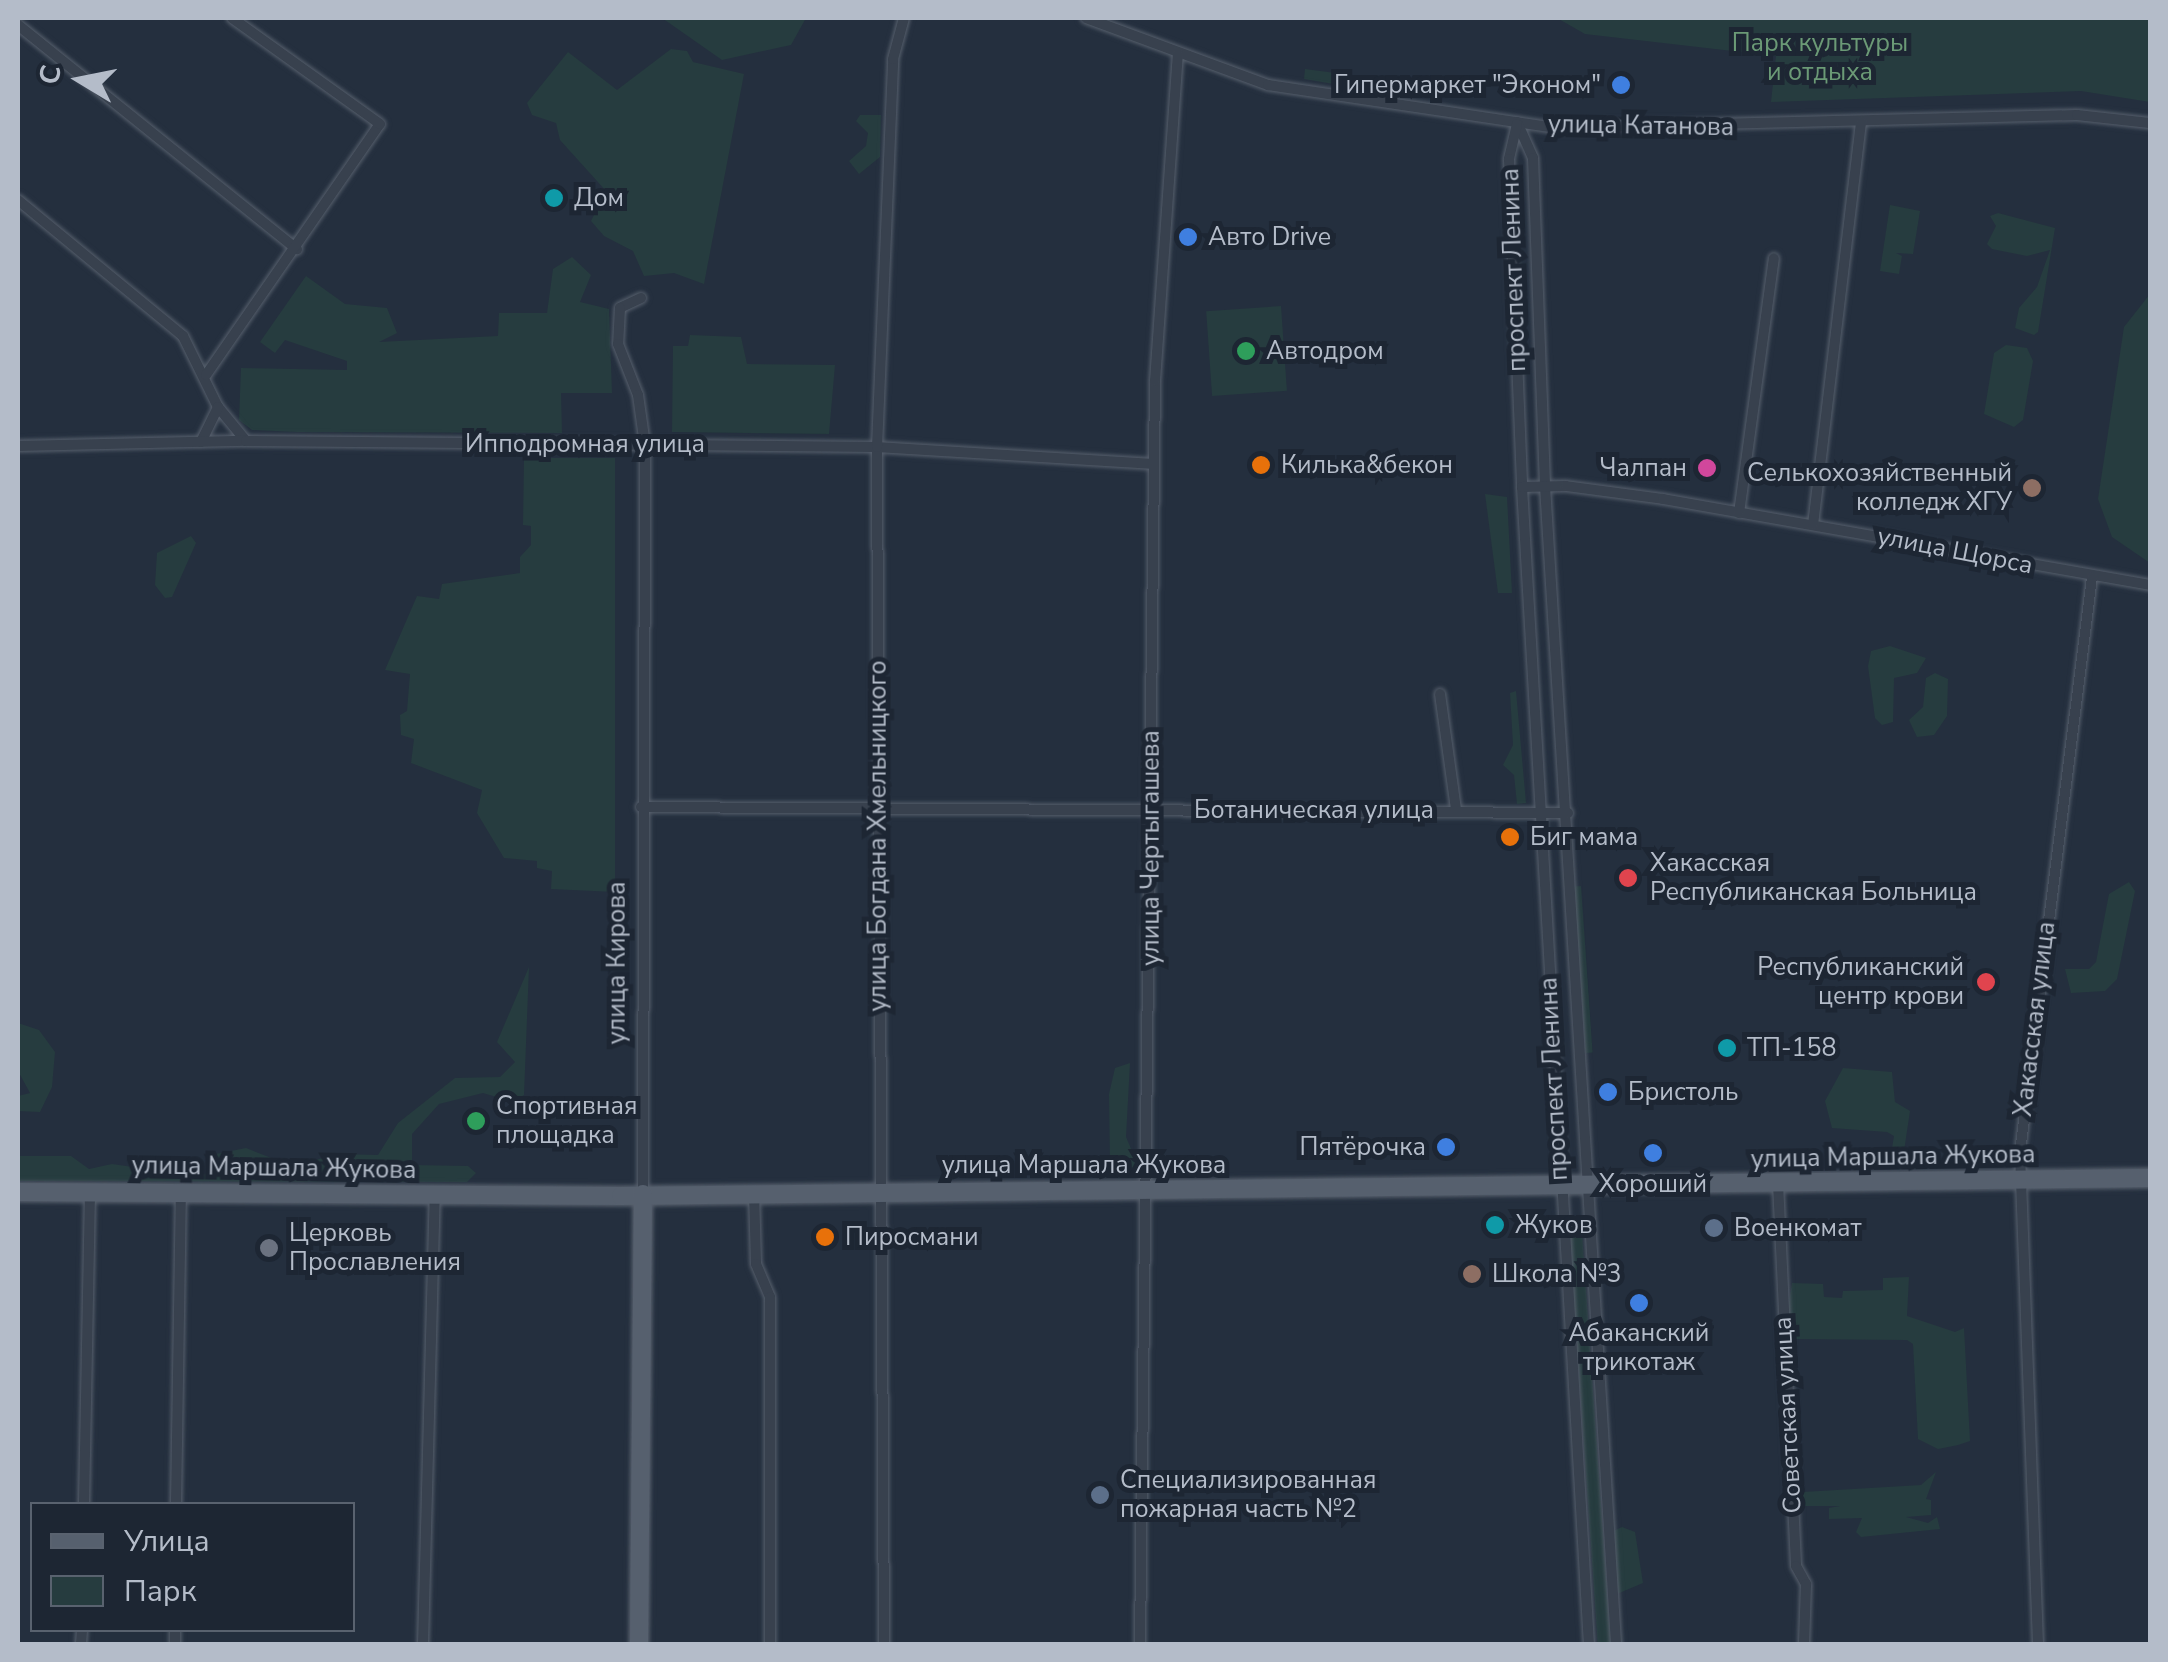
<!DOCTYPE html>
<html>
<head>
<meta charset="utf-8">
<style>
  body { margin:0 }
  #map { position:relative; width:2168px; height:1662px; overflow:hidden; background:#242f3e; font-family:"Nunito Sans",sans-serif }
  div>[style] { position:absolute }
  .green>* { inset:0; background:#263c3f; transform-origin:0 0 }
  .roads { filter:drop-shadow(0 0 2px #565f6c) drop-shadow(0 0 2px #565f6c) }
  .minor>* { height:10px; margin:-5px; padding:0 5px; transform-origin:5px; border-radius:5px; background:#38414e }
  .primary>* { height:18px; margin:-9px; padding:0 9px; transform-origin:9px; border-radius:9px; background:#56606e }
  .dots>* { width:28px; height:28px; translate:-50% -50%; box-sizing:border-box; border:5px solid #1d2633; border-radius:50% }
  span { translate:-50% -50%; white-space:nowrap; text-align:center; line-height:1.15; -webkit-text-stroke:10px #1d2633; paint-order:stroke }
  .park-label { font-size:25px; color:#6b9a76 }
  .poi-label { font-size:25px; color:#b4bcc9 }
  .right { translate:-100% -50%; text-align:right }
  .left { translate:0 -50%; text-align:left }
  .street-label { font-size:25px; color:#b4bcc9 }
  .frame { position:absolute; inset:0; border:20px solid #b4bcc9; pointer-events:none }
  .legend { position:absolute; left:30px; top:1502px; width:325px; height:130px; box-sizing:border-box; background:#1d2633; border:2px solid #59626f; margin:0; padding:12px 18px; list-style:none; font-size:30px; color:#b4bcc9 }
  .legend li { display:flex; align-items:center; gap:20px; height:50px }
  .legend b { width:50px; border:2px solid #59626f }
  .north { position:absolute; left:30px; top:30px; width:100px; height:100px; -webkit-text-stroke:8px #1d2633; paint-order:stroke; rotate:280deg; font-size:28px; font-weight:700; line-height:40px; text-align:center; color:#b4bcc9 }
  .north::after { content:''; display:block; margin:auto; width:35px; height:45px; background:#b4bcc9; clip-path:polygon(50% 0,100% 100%,50% 72%,0 100%) }
</style>
</head>
<body>
<div id="map">
  <div class="green">
    <i style="clip-path:polygon(662px 18px,806px 18px,791px 45px,722px 60px)"></i>
    <i style="clip-path:polygon(1557px 18px,2150px 18px,2150px 102px,2081px 91px,1771px 102px,1776px 56px,1585px 34px)"></i>
    <i style="clip-path:polygon(671px 49px,687px 51px,693px 62px,744px 74px,704px 284px,674px 273px,644px 276px,633px 251px,604px 236px,591px 221px,606px 191px,560px 140px,556px 123px,532px 115px,527px 103px,568px 52px,617px 90px)"></i>
    <i style="clip-path:polygon(1305px 69px,1412px 83px,1413px 89px,1382px 92px,1304px 79px)"></i>
    <i style="clip-path:polygon(860px 115px,881px 115px,880px 157px,859px 174px,849px 161px,866px 146px,868px 133px,856px 121px)"></i>
    <i style="clip-path:polygon(1890px 205px,1920px 211px,1913px 254px,1896px 253px,1902px 256px,1899px 274px,1880px 271px)"></i>
    <i style="clip-path:polygon(1998px 213px,2055px 228px,2038px 332px,2034px 335px,2015px 328px,2019px 308px,2037px 287px,2050px 250px,2027px 256px,1992px 249px,1987px 244px,1996px 226px,1990px 216px)"></i>
    <i style="clip-path:polygon(572px 257px,591px 275px,580px 302px,609px 309px,612px 393px,561px 393px,562px 433px,298px 432px,252px 430px,239px 420px,241px 368px,347px 370px,347px 361px,285px 340px,275px 353px,260px 342px,306px 276px,345px 304px,387px 308px,397px 333px,379px 342px,498px 336px,499px 313px,547px 313px,553px 269px)"></i>
    <i style="clip-path:polygon(2150px 294px,2150px 563px,2112px 537px,2098px 499px,2124px 327px)"></i>
    <i style="left:1281px;top:306px;width:85px;height:75px;rotate:86deg"></i>
    <i style="clip-path:polygon(690px 335px,741px 337px,747px 364px,835px 365px,829px 434px,672px 432px,673px 346px,688px 346px)"></i>
    <i style="clip-path:polygon(2006px 345px,2027px 348px,2033px 361px,2023px 420px,2014px 427px,1984px 414px,1994px 353px)"></i>
    <i style="clip-path:polygon(524px 458px,615px 458px,615px 892px,551px 889px,552px 871px,537px 868px,537px 861px,504px 858px,477px 813px,482px 790px,411px 763px,414px 739px,401px 735px,400px 715px,407px 711px,410px 674px,385px 670px,417px 596px,439px 599px,442px 584px,520px 573px,520px 557px,531px 545px,531px 526px,523px 525px)"></i>
    <i style="clip-path:polygon(1485px 494px,1507px 497px,1512px 593px,1498px 593px)"></i>
    <i style="clip-path:polygon(191px 536px,196px 543px,172px 597px,165px 598px,155px 585px,157px 553px)"></i>
    <i style="clip-path:polygon(1890px 646px,1926px 658px,1917px 673px,1894px 678px,1893px 722px,1882px 725px,1875px 718px,1868px 666px,1871px 651px)"></i>
    <i style="clip-path:polygon(1935px 673px,1948px 679px,1947px 716px,1934px 735px,1917px 737px,1909px 720px,1923px 707px,1926px 678px)"></i>
    <i style="clip-path:polygon(1516px 691px,1526px 803px,1517px 804px,1514px 775px,1503px 765px,1513px 745px,1510px 693px)"></i>
    <i style="clip-path:polygon(2129px 882px,2135px 891px,2117px 979px,2105px 991px,2071px 993px,2065px 969px,2089px 969px,2096px 962px,2109px 894px)"></i>
    <i style="left:1581px;top:886px;width:167px;height:7px;rotate:86deg"></i>
    <i style="clip-path:polygon(529px 967px,524px 1095px,513px 1102px,483px 1093px,439px 1104px,412px 1134px,412px 1165px,468px 1166px,476px 1173px,467px 1182px,18px 1181px,18px 1156px,71px 1156px,89px 1169px,112px 1164px,133px 1167px,136px 1175px,213px 1174px,216px 1154px,246px 1148px,292px 1166px,338px 1154px,378px 1155px,398px 1123px,455px 1078px,500px 1077px,515px 1062px,497px 1042px)"></i>
    <i style="clip-path:polygon(18px 1023px,39px 1030px,55px 1052px,52px 1087px,40px 1112px,18px 1111px,18px 1096px,30px 1093px,18px 1071px)"></i>
    <i style="clip-path:polygon(1130px 1063px,1126px 1137px,1138px 1165px,1122px 1172px,1110px 1162px,1109px 1094px,1115px 1068px)"></i>
    <i style="clip-path:polygon(1843px 1068px,1892px 1072px,1895px 1102px,1910px 1111px,1904px 1151px,1892px 1148px,1894px 1136px,1887px 1132px,1832px 1128px,1825px 1101px)"></i>
    <i style="left:1581px;top:1218px;width:427px;height:13px;rotate:86deg"></i>
    <i style="clip-path:polygon(1909px 1277px,1907px 1316px,1955px 1332px,1964px 1328px,1970px 1441px,1958px 1445px,1938px 1449px,1918px 1439px,1913px 1344px,1907px 1340px,1795px 1339px,1785px 1327px,1792px 1283px,1823px 1284px,1824px 1297px,1842px 1298px,1843px 1291px,1883px 1290px,1883px 1278px)"></i>
    <i style="clip-path:polygon(1792px 1393px,1803px 1492px,1921px 1485px,1936px 1472px,1926px 1499px,1931px 1500px,1931px 1515px,1906px 1517px,1928px 1523px,1937px 1517px,1940px 1529px,1861px 1537px,1856px 1532px,1862px 1518px,1829px 1519px,1829px 1508px,1840px 1506px,1794px 1506px)"></i>
    <i style="clip-path:polygon(1622px 1527px,1635px 1532px,1643px 1583px,1617px 1594px,1613px 1531px)"></i>
  </div>
  <div class="roads">
    <div class="minor">
      <i style="left:1086px;top:18px;width:194px;rotate:20.2deg"></i>
      <i style="left:1268px;top:85px;width:292px;rotate:8.5deg"></i>
      <i style="left:1557px;top:128px;width:520px;rotate:-1.43deg"></i>
      <i style="left:2077px;top:115px;width:73px;rotate:6.3deg"></i>
      <i style="left:18px;top:25px;width:358px;rotate:38.8deg"></i>
      <i style="left:1517px;top:122px;width:39px;rotate:66deg"></i>
      <i style="left:1533px;top:158px;width:328px;rotate:87.9deg"></i>
      <i style="left:1545px;top:486px;width:1160px;rotate:86.49deg"></i>
      <i style="left:1517px;top:124px;width:36px;rotate:103deg"></i>
      <i style="left:1509px;top:159px;width:328px;rotate:87.7deg"></i>
      <i style="left:1522px;top:487px;width:1159px;rotate:86.69deg"></i>
      <i style="left:18px;top:200px;width:214px;rotate:39.5deg"></i>
      <i style="left:183px;top:336px;width:79px;rotate:63.8deg"></i>
      <i style="left:218px;top:407px;width:44px;rotate:50.5deg"></i>
      <i style="left:641px;top:298px;width:23px;rotate:155deg"></i>
      <i style="left:620px;top:308px;width:36px;rotate:93deg"></i>
      <i style="left:618px;top:344px;width:55px;rotate:68.6deg"></i>
      <i style="left:638px;top:395px;width:50px;rotate:82deg"></i>
      <i style="left:645px;top:445px;width:749px;rotate:90.15deg"></i>
      <i style="left:206px;top:375px;width:305px;rotate:-55.3deg"></i>
      <i style="left:380px;top:124px;width:182px;rotate:-144.4deg"></i>
      <i style="left:201px;top:442px;width:39px;rotate:-64deg"></i>
      <i style="left:18px;top:446px;width:228px;rotate:-1.3deg"></i>
      <i style="left:246px;top:441px;width:631px;rotate:0.54deg"></i>
      <i style="left:877px;top:447px;width:277px;rotate:3.5deg"></i>
      <i style="left:1522px;top:487px;width:44px;rotate:-1.3deg"></i>
      <i style="left:1566px;top:486px;width:98px;rotate:7.6deg"></i>
      <i style="left:1663px;top:499px;width:495px;rotate:10deg"></i>
      <i style="left:1739px;top:513px;width:257px;rotate:-82.2deg"></i>
      <i style="left:1813px;top:525px;width:406px;rotate:-83.2deg"></i>
      <i style="left:1440px;top:694px;width:117px;rotate:82.1deg"></i>
      <i style="left:641px;top:807px;width:927px;rotate:0.37deg"></i>
      <i style="left:1778px;top:1183px;width:383px;rotate:87.3deg"></i>
      <i style="left:1796px;top:1566px;width:21px;rotate:61deg"></i>
      <i style="left:1806px;top:1584px;width:60px;rotate:91.9deg"></i>
      <i style="left:754px;top:1192px;width:72px;rotate:88.4deg"></i>
      <i style="left:756px;top:1264px;width:36px;rotate:67deg"></i>
      <i style="left:770px;top:1297px;width:347px;rotate:90deg"></i>
      <i style="left:84px;top:1504px;width:312px;rotate:-88.9deg"></i>
      <i style="left:176px;top:1504px;width:313px;rotate:-89.1deg"></i>
      <i style="left:81px;top:1644px;width:14px;rotate:-86deg"></i>
      <i style="left:175px;top:1644px;width:14px;rotate:-90deg"></i>
      <i style="left:423px;top:1644px;width:449px;rotate:-88.5deg"></i>
      <i style="left:884px;top:1644px;width:1197px;rotate:-90.34deg"></i>
      <i style="left:877px;top:447px;width:388px;rotate:-87.6deg"></i>
      <i style="left:893px;top:59px;width:42px;rotate:-75deg"></i>
      <i style="left:1140px;top:1644px;width:1263px;rotate:-89.32deg"></i>
      <i style="left:1155px;top:381px;width:329px;rotate:-86deg"></i>
      <i style="left:2038px;top:1644px;width:492px;rotate:-92.1deg"></i>
      <i style="left:2020px;top:1152px;width:579px;rotate:-82.86deg"></i>
    </div>
    <div class="primary">
      <i style="left:18px;top:1192px;width:603px;rotate:0.38deg"></i>
      <i style="left:621px;top:1196px;width:1529px;rotate:-0.67deg"></i>
      <i style="left:639px;top:1644px;width:450px;rotate:-89.5deg"></i>
    </div>
  </div>
  <div class="dots">
    <i style="left:1621px;top:85px;background:#3f7fe0"></i>
    <i style="left:554px;top:198px;background:#0f9aa8"></i>
    <i style="left:1188px;top:237px;background:#3f7fe0"></i>
    <i style="left:1246px;top:351px;background:#2e9e5b"></i>
    <i style="left:1261px;top:465px;background:#e8710a"></i>
    <i style="left:1707px;top:468px;background:#d1479c"></i>
    <i style="left:2032px;top:488px;background:#8d6e63"></i>
    <i style="left:1510px;top:837px;background:#e8710a"></i>
    <i style="left:1628px;top:878px;background:#e0444e"></i>
    <i style="left:1986px;top:982px;background:#e0444e"></i>
    <i style="left:1727px;top:1048px;background:#0f9aa8"></i>
    <i style="left:1608px;top:1092px;background:#3f7fe0"></i>
    <i style="left:476px;top:1121px;background:#2e9e5b"></i>
    <i style="left:1446px;top:1147px;background:#3f7fe0"></i>
    <i style="left:1653px;top:1153px;background:#3f7fe0"></i>
    <i style="left:1495px;top:1225px;background:#0f9aa8"></i>
    <i style="left:1714px;top:1228px;background:#5c6f8a"></i>
    <i style="left:825px;top:1237px;background:#e8710a"></i>
    <i style="left:269px;top:1248px;background:#6b7280"></i>
    <i style="left:1472px;top:1274px;background:#8d6e63"></i>
    <i style="left:1639px;top:1303px;background:#3f7fe0"></i>
    <i style="left:1100px;top:1495px;background:#5c6f8a"></i>
  </div>
  <div class="park-label">
    <span style="left:1820px;top:58px">Парк культуры<br>и отдыха</span>
  </div>
  <div class="poi-label">
    <span class="right" style="left:1601px;top:85px">Гипермаркет "Эконом"</span>
    <span class="left" style="left:574px;top:198px">Дом</span>
    <span class="left" style="left:1208px;top:237px">Авто Drive</span>
    <span class="left" style="left:1266px;top:351px">Автодром</span>
    <span class="left" style="left:1281px;top:465px">Килька&amp;бекон</span>
    <span class="right" style="left:1687px;top:468px">Чалпан</span>
    <span class="right" style="left:2012px;top:488px">Селькохозяйственный<br>колледж ХГУ</span>
    <span class="left" style="left:1530px;top:837px">Биг мама</span>
    <span class="left" style="left:1650px;top:878px">Хакасская<br>Республиканская Больница</span>
    <span class="right" style="left:1964px;top:982px">Республиканский<br>центр крови</span>
    <span class="left" style="left:1747px;top:1048px">ТП-158</span>
    <span class="left" style="left:1628px;top:1092px">Бристоль</span>
    <span class="left" style="left:496px;top:1121px">Спортивная<br>площадка</span>
    <span class="right" style="left:1426px;top:1147px">Пятёрочка</span>
    <span style="left:1653px;top:1184px">Хороший</span>
    <span class="left" style="left:1515px;top:1225px">Жуков</span>
    <span class="left" style="left:1734px;top:1228px">Военкомат</span>
    <span class="left" style="left:289px;top:1248px">Церковь<br>Прославления</span>
    <span class="left" style="left:845px;top:1237px">Пиросмани</span>
    <span class="left" style="left:1492px;top:1274px">Школа №3</span>
    <span style="left:1639px;top:1348px">Абаканский<br>трикотаж</span>
    <span class="left" style="left:1120px;top:1495px">Специализированная<br>пожарная часть №2</span>
  </div>
  <div class="street-label">
    <span style="left:1641px;top:126px;rotate:1deg">улица Катанова</span>
    <span style="left:1514px;top:270px;rotate:-92deg">проспект Ленина</span>
    <span style="left:585px;top:444px">Ипподромная улица</span>
    <span style="left:1955px;top:551px;rotate:11deg">улица Щорса</span>
    <span style="left:1314px;top:810px">Ботаническая улица</span>
    <span style="left:878px;top:836px;rotate:-90deg">улица Богдана Хмельницкого</span>
    <span style="left:1151px;top:848px;rotate:-90deg">улица Чертыгашева</span>
    <span style="left:617px;top:963px;rotate:-90deg">улица Кирова</span>
    <span style="left:2035px;top:1019px;rotate:-83deg">Хакасская улица</span>
    <span style="left:1554px;top:1079px;rotate:-93deg">проспект Ленина</span>
    <span style="left:1893px;top:1157px;rotate:-1deg">улица Маршала Жукова</span>
    <span style="left:1084px;top:1165px">улица Маршала Жукова</span>
    <span style="left:274px;top:1168px;rotate:1deg">улица Маршала Жукова</span>
    <span style="left:1788px;top:1415px;rotate:-93deg">Советская улица</span>
  </div>
  <div class="frame"></div>
  <ul class="legend">
  <li><b style="height:12px;background:#56606e"></b>Улица</li>
  <li><b style="height:28px;background:#263c3f"></b>Парк</li>
  </ul>
  <div class="north">С</div>
</div>
</body>
</html>
